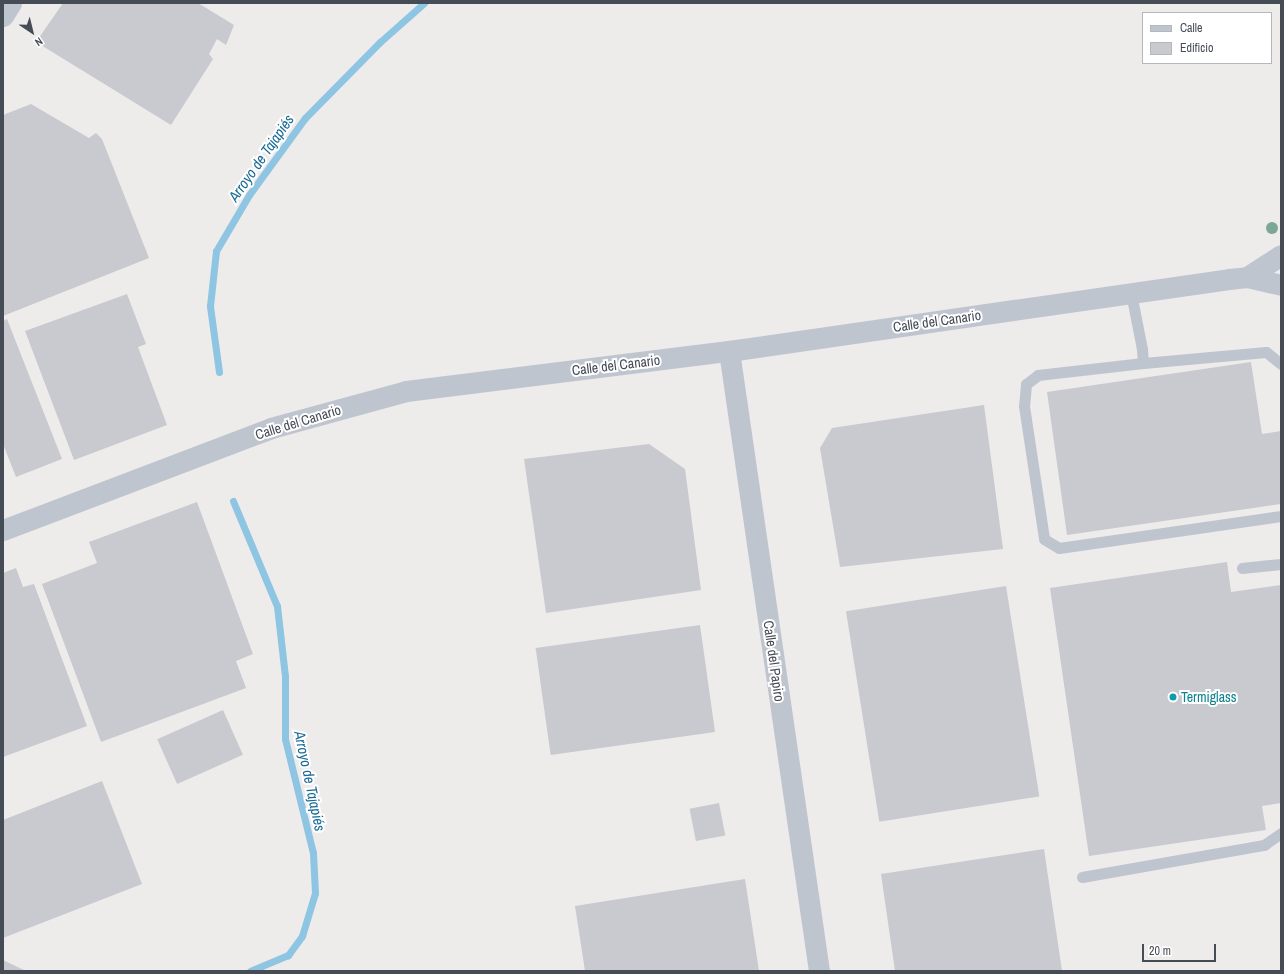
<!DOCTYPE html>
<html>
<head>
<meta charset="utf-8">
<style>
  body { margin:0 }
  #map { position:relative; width:1284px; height:974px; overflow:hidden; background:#eeebeb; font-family:"Archivo Narrow",sans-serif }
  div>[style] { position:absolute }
  .stream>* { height:7px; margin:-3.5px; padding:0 3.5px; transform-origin:3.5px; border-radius:3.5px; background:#8dc5e2 }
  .building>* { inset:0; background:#c8cad0; transform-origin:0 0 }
  .lane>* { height:11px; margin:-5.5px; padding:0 5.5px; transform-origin:5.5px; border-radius:5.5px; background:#bfc5cf }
  .street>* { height:21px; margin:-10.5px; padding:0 10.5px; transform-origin:10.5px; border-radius:10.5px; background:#bfc5cf }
  .trees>* { width:12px; height:12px; margin:-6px; border-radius:50%; background:#7ca797 }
  .dots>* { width:11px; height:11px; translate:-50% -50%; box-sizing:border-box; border:2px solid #fff; border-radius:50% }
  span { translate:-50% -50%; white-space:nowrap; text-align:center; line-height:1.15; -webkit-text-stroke:4px #fff; paint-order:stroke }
  .street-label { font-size:14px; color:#454c56 }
  .culture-label { font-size:14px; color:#0d838f }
  .left { translate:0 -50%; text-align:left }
  .water-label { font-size:15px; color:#196b96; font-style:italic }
  .frame { position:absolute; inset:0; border:4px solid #454c56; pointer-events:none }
  .legend { position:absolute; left:1142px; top:12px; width:130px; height:52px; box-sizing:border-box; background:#fff; border:1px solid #b5b7bb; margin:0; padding:5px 7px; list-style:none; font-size:12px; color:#454c56 }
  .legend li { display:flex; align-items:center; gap:8px; height:20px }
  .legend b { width:20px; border:1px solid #b5b7bb }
  .north { position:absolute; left:12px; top:12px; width:40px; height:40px; -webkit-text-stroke:3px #fff; paint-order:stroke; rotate:145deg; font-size:11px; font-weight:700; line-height:16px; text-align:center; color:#454c56 }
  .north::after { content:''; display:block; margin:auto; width:14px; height:18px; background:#454c56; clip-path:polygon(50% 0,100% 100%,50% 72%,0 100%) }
  .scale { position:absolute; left:1142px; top:944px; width:74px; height:18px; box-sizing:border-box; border:2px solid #454c56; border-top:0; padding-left:5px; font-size:12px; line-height:14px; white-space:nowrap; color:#454c56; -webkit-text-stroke:3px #fff; paint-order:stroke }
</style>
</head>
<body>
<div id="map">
  <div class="stream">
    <i style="left:219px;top:372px;width:67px;rotate:-97.8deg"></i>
    <i style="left:210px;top:306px;width:55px;rotate:-83.8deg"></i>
    <i style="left:216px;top:251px;width:65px;rotate:-59.5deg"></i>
    <i style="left:249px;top:195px;width:95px;rotate:-54deg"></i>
    <i style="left:305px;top:118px;width:107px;rotate:-45.4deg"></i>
    <i style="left:380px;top:42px;width:59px;rotate:-41.6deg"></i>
    <i style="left:233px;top:501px;width:114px;rotate:67.3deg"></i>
    <i style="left:277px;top:606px;width:70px;rotate:83.5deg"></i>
    <i style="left:285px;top:676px;width:63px;rotate:90deg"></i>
    <i style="left:285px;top:739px;width:117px;rotate:76.2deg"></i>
    <i style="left:313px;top:853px;width:40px;rotate:87.1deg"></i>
    <i style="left:315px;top:893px;width:45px;rotate:106.8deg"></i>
    <i style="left:302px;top:936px;width:24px;rotate:126deg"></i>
    <i style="left:288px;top:955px;width:41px;rotate:157.2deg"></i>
  </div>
  <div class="building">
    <i style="clip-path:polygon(63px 3px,198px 3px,234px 25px,226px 45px,217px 39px,209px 54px,213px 59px,171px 125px,36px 42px)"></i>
    <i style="clip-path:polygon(31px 104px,89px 138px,96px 133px,102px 139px,149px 258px,3px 316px,3px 115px)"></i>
    <i style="clip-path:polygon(127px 294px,146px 344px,138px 347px,167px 425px,74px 460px,25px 331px)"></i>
    <i style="clip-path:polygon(7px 319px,62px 459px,16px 477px,3px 444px,3px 321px)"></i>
    <i style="clip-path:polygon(1251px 362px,1262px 434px,1281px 431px,1281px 504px,1067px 535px,1047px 392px)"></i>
    <i style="clip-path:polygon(984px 405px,1003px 549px,840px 567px,820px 448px,832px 428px)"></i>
    <i style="clip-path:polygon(649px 444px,685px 469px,701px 590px,546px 613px,524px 459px)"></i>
    <i style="clip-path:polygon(197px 502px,253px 654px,236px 661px,246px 688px,101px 742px,42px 584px,97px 563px,89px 542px)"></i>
    <i style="clip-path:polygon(1227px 562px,1231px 592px,1281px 585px,1281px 803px,1262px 806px,1266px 830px,1089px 856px,1050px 588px)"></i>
    <i style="clip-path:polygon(16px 568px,23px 587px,34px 584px,87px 726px,3px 757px,3px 573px)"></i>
    <i style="left:1006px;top:586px;width:213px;height:162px;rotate:81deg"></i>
    <i style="left:700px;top:625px;width:108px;height:166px;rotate:82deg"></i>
    <i style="left:223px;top:710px;width:49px;height:72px;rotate:66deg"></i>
    <i style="clip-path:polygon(102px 781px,142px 884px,3px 938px,3px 820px)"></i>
    <i style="left:719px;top:803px;width:33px;height:30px;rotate:79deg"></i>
    <i style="clip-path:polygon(1044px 849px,1062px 971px,895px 971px,881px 874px)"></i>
    <i style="clip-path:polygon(745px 879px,759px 971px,585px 971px,575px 906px)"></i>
    <i style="clip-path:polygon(3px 960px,26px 971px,3px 971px)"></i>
  </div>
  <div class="lane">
    <i style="left:1131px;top:293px;width:57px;rotate:78.9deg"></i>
    <i style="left:1142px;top:349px;width:14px;rotate:86deg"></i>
    <i style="left:1281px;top:364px;width:19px;rotate:-141deg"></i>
    <i style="left:1266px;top:352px;width:123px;rotate:174.9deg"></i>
    <i style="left:1143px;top:363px;width:106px;rotate:173.5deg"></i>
    <i style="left:1038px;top:375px;width:15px;rotate:143deg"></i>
    <i style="left:1026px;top:384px;width:22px;rotate:95deg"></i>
    <i style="left:1024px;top:406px;width:134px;rotate:81.4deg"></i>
    <i style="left:1044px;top:539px;width:17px;rotate:31deg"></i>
    <i style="left:1059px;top:548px;width:224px;rotate:-8.2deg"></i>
    <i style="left:1242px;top:568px;width:39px;rotate:-6deg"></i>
    <i style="left:1082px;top:877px;width:185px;rotate:-10deg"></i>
    <i style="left:1264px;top:845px;width:21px;rotate:-35deg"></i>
  </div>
  <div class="street">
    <i style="left:3px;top:16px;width:15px;rotate:-58deg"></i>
    <i style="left:1247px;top:277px;width:40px;rotate:-32.9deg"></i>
    <i style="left:729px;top:351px;width:626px;rotate:81.74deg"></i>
    <i style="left:3px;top:530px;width:287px;rotate:-20.8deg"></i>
    <i style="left:271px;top:428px;width:140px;rotate:-15.3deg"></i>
    <i style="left:406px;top:391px;width:325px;rotate:-7.1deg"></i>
    <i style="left:729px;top:351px;width:505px;rotate:-8.19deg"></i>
    <i style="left:1229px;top:279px;width:18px;rotate:-6deg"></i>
    <i style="left:1247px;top:277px;width:35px;rotate:13deg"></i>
  </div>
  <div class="trees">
    <i style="left:1272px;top:228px"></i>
  </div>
  <div class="dots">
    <i style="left:1173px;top:697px;background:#0f9aa8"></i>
  </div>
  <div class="street-label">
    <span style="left:937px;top:321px;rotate:-8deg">Calle del Canario</span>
    <span style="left:616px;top:365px;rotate:-7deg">Calle del Canario</span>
    <span style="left:298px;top:422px;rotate:-17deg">Calle del Canario</span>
    <span style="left:774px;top:661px;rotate:82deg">Calle del Papiro</span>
  </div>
  <div class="culture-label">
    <span class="left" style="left:1181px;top:697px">Termiglass</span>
  </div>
  <div class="water-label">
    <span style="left:261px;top:158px;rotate:-55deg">Arroyo de Tajapiés</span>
    <span style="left:310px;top:781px;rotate:78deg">Arroyo de Tajapiés</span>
  </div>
  <div class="frame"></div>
  <ul class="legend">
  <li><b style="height:5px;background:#bfc5cf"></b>Calle</li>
  <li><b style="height:11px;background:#c8cad0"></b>Edificio</li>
  </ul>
  <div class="north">N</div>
  <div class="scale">20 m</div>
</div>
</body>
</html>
